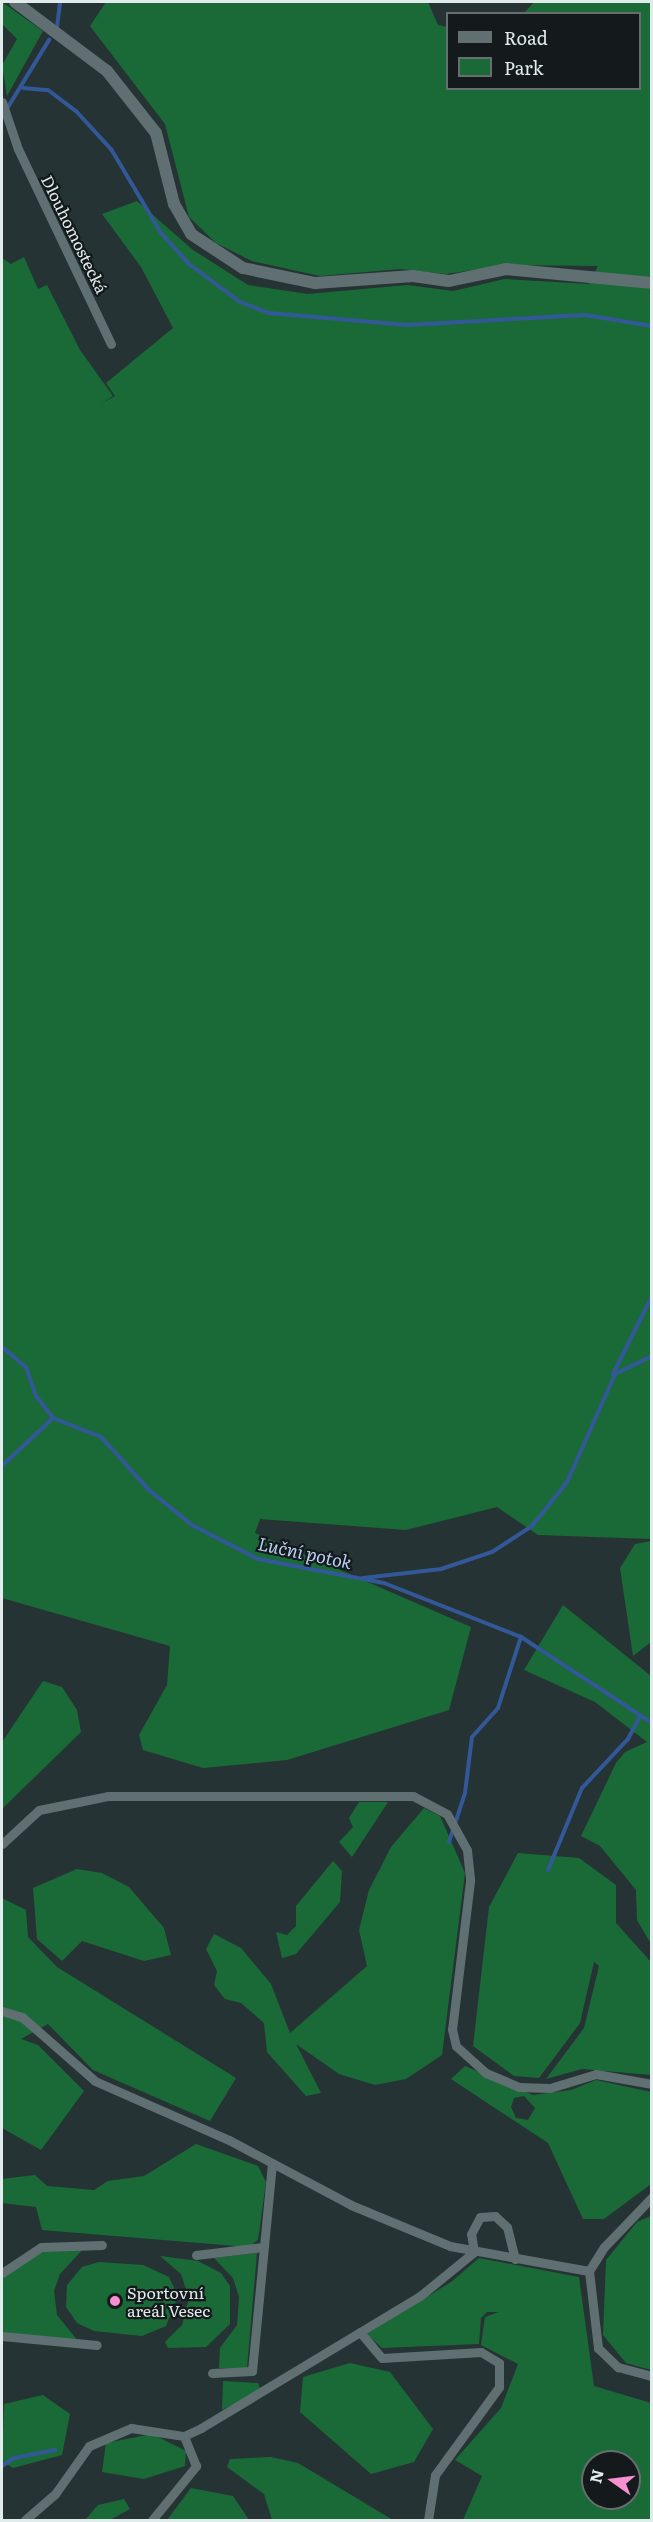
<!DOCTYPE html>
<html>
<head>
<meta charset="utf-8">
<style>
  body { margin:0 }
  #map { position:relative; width:653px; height:2522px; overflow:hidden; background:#263335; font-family:Literata,serif }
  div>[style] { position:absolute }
  .green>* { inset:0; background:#1a6a38 }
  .stream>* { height:4px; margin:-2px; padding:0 2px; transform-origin:2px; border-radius:2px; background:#335898 }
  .minor>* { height:9px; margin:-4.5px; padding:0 4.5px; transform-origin:4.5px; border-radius:4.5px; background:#606f71 }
  .tertiary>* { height:12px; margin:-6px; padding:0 6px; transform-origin:6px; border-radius:6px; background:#606f71 }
  .dots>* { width:16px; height:16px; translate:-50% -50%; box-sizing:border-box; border:3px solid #141a1b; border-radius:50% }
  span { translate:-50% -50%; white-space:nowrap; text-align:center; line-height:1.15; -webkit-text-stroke:4.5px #141a1b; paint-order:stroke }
  .street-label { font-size:16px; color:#e2ebec }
  .poi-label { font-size:16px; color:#e2ebec }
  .left { translate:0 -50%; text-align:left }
  .water-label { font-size:18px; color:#b8cef3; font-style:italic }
  .frame { position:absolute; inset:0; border:3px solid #e2ebec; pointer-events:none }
  .legend { position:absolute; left:446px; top:12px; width:195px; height:78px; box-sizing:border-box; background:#141a1b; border:2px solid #666e6f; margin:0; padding:8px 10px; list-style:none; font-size:18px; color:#e2ebec }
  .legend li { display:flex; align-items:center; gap:12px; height:30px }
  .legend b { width:30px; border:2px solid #666e6f }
  .north { position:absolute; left:581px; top:2450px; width:60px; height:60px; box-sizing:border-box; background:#141a1b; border:2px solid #666e6f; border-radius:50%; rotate:284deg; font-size:16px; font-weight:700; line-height:24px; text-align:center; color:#e2ebec }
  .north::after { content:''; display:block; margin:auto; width:21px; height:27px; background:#f690d0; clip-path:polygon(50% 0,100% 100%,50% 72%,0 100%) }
</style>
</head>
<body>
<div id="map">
  <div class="green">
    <i style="clip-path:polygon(2px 2px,43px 31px,7px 96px,2px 65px,17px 39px,2px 24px)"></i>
    <i style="clip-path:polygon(106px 2px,428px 2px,438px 25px,447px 27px,448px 88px,640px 88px,640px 14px,524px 13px,534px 2px,651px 2px,651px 1539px,538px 1535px,497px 1507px,406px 1530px,260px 1519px,255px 1533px,471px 1627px,449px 1710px,287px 1760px,203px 1768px,143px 1750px,139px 1735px,167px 1685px,170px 1646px,2px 1598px,2px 258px,11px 264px,24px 257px,38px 289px,47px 285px,80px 350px,113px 396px,101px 404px,115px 396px,106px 383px,173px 328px,141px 267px,102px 214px,137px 201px,193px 250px,248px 285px,308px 294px,407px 285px,453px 291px,505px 279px,589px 284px,598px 266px,507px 265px,446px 274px,400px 269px,320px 276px,252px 261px,216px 243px,189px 217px,165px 124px,90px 26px)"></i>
    <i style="clip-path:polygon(651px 1541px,651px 1642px,633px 1656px,620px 1568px,635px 1544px)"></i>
    <i style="clip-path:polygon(563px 1605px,651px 1676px,651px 1944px,637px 1920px,636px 1890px,600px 1846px,581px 1836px,616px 1763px,625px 1752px,647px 1742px,595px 1702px,524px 1670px)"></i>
    <i style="clip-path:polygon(43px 1681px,62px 1687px,77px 1710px,81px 1732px,2px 1809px,2px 1742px)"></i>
    <i style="clip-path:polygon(359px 1802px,388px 1802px,352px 1857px,339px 1842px,353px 1827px,349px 1818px)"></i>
    <i style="clip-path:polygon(424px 1808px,440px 1816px,465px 1873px,442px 2055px,406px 2079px,375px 2085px,339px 2074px,296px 2044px,321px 2093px,306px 2096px,267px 2052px,264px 2023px,241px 2003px,225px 1999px,214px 1985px,217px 1971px,206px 1949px,214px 1934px,241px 1948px,271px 1984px,290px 2033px,367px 1966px,359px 1930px,369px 1890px,391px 1847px)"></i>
    <i style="clip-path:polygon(518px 1853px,579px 1858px,616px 1885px,616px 1923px,651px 1962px,651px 2075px,582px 2069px,546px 2079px,584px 2028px,599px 1966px,594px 1962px,580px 2023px,539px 2078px,514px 2076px,473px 2046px,489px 1907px)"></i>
    <i style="clip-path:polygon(333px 1861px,342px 1871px,340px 1902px,296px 1954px,282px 1958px,276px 1932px,287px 1935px,296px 1926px,296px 1906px)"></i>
    <i style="clip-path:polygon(77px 1869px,102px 1873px,129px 1887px,164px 1928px,171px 1955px,144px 1961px,82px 1941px,62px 1961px,37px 1939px,33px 1888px)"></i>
    <i style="clip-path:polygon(2px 1898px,26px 1910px,28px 1937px,57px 1967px,236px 2078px,210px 2121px,93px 2070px,48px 2024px,21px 2039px,38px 2045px,84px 2091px,41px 2150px,2px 2128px)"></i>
    <i style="clip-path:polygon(evenodd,465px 2066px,533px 2095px,571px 2090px,596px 2080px,651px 2092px,651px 2184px,604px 2219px,583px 2219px,548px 2143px,451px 2079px,465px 2066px,524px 2096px,535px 2108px,528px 2120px,516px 2118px,511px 2107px,514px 2098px,524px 2096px)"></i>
    <i style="clip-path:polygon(196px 2144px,258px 2166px,266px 2182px,258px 2240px,248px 2247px,42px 2230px,36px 2207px,2px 2203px,2px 2179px,35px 2175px,47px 2186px,94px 2190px,108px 2181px,144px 2176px)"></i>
    <i style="clip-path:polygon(651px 2216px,651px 2370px,626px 2363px,603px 2335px,606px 2260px,637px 2222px)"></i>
    <i style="clip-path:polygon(83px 2249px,60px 2274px,54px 2291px,57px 2315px,78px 2341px,2px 2334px,2px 2277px,45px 2251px)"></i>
    <i style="clip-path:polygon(257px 2253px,247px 2368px,219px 2368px,220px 2348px,237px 2325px,239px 2297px,233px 2278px,214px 2258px)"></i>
    <i style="clip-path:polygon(160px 2256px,198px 2261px,221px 2273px,230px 2286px,230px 2324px,206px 2347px,168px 2348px,165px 2342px,182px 2325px,189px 2298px,181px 2274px)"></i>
    <i style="clip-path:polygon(evenodd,479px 2258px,579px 2277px,594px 2386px,651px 2403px,651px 2520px,463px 2520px,482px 2476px,455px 2460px,501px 2408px,518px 2364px,481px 2345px,485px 2317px,499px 2312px,487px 2312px,481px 2318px,479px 2344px,382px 2348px,367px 2334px,451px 2282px,479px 2258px,593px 2462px,629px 2462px,629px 2498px,593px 2498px,593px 2462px)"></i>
    <i style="clip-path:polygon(99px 2262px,143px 2265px,169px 2277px,178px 2296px,166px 2326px,142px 2336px,94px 2331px,77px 2323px,66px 2307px,67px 2285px,82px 2267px)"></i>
    <i style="clip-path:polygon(350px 2363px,390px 2372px,433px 2429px,414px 2462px,371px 2474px,300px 2412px,303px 2377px)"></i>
    <i style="clip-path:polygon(223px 2381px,258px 2383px,261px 2391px,222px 2410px)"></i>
    <i style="clip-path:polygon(43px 2395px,70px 2414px,62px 2455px,13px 2468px,2px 2461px,4px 2404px)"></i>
    <i style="clip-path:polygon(152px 2434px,186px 2451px,185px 2466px,144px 2479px,102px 2472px,106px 2443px)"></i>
    <i style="clip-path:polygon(271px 2457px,298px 2463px,393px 2520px,272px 2520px,264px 2494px,227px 2467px,230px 2459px)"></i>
    <i style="clip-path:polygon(191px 2488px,233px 2496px,249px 2520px,167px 2520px)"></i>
    <i style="clip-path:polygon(124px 2499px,130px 2509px,110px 2520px,85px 2520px,98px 2505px)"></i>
  </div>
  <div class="stream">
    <i style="left:57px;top:27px;width:25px;rotate:-83deg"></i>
    <i style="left:23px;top:88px;width:25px;rotate:5deg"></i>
    <i style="left:48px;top:90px;width:35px;rotate:37deg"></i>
    <i style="left:76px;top:111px;width:52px;rotate:47.4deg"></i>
    <i style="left:111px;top:149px;width:98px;rotate:59.2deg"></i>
    <i style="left:161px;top:233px;width:42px;rotate:47.9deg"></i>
    <i style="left:189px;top:264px;width:64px;rotate:36.7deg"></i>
    <i style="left:240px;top:302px;width:30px;rotate:21deg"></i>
    <i style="left:268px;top:313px;width:140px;rotate:4.9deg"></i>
    <i style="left:407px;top:325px;width:178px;rotate:-3.2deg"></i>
    <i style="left:585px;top:315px;width:68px;rotate:9.3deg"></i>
    <i style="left:8px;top:107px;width:79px;rotate:-58.5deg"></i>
    <i style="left:2px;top:1347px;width:31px;rotate:40deg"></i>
    <i style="left:26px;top:1367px;width:31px;rotate:71deg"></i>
    <i style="left:36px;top:1396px;width:28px;rotate:52deg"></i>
    <i style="left:53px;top:1418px;width:52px;rotate:21.6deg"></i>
    <i style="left:101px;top:1437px;width:72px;rotate:47.8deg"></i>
    <i style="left:149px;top:1490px;width:55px;rotate:39.1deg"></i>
    <i style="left:192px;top:1525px;width:74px;rotate:27.3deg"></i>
    <i style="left:258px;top:1559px;width:128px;rotate:10.8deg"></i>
    <i style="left:384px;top:1583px;width:147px;rotate:21.5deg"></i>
    <i style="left:521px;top:1637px;width:157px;rotate:33.3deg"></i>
    <i style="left:613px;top:1374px;width:87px;rotate:-63.4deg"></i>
    <i style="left:2px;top:1466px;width:70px;rotate:-43.3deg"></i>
    <i style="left:363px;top:1578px;width:79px;rotate:-6.6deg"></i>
    <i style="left:441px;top:1569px;width:54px;rotate:-18.4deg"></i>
    <i style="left:492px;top:1552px;width:48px;rotate:-33deg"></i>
    <i style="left:532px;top:1526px;width:56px;rotate:-51.5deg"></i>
    <i style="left:567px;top:1482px;width:118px;rotate:-66deg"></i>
    <i style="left:615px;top:1374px;width:41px;rotate:-25.9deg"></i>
    <i style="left:449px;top:1842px;width:52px;rotate:-71.9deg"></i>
    <i style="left:465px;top:1793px;width:56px;rotate:-82.9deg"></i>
    <i style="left:472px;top:1737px;width:39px;rotate:-48deg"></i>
    <i style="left:498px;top:1708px;width:75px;rotate:-72.1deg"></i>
    <i style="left:548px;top:1870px;width:89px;rotate:-67.5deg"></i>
    <i style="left:582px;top:1788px;width:67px;rotate:-46.8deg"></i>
    <i style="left:628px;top:1739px;width:27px;rotate:-62deg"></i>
    <i style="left:2px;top:2466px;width:14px;rotate:-34deg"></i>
    <i style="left:14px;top:2458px;width:42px;rotate:-11deg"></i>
  </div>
  <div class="minor">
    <i style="left:2px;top:102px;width:50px;rotate:71.2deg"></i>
    <i style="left:18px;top:149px;width:216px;rotate:64.5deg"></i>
    <i style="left:2px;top:1844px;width:50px;rotate:-42.6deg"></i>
    <i style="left:39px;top:1810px;width:70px;rotate:-11.5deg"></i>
    <i style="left:108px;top:1796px;width:305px"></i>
    <i style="left:413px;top:1796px;width:38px;rotate:28deg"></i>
    <i style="left:447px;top:1814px;width:41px;rotate:60.9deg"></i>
    <i style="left:467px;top:1850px;width:31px;rotate:84deg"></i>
    <i style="left:470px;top:1881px;width:149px;rotate:96.9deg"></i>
    <i style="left:452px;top:2029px;width:17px;rotate:77deg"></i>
    <i style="left:456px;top:2046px;width:40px;rotate:42deg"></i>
    <i style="left:486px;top:2073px;width:36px;rotate:23deg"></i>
    <i style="left:519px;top:2087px;width:31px;rotate:2deg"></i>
    <i style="left:550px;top:2088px;width:48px;rotate:-16.9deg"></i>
    <i style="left:596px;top:2074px;width:57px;rotate:10.1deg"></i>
    <i style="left:2px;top:2011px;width:21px;rotate:17deg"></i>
    <i style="left:22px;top:2017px;width:97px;rotate:41.2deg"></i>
    <i style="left:95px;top:2081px;width:146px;rotate:23.8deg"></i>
    <i style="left:229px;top:2140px;width:138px;rotate:28deg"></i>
    <i style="left:351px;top:2205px;width:107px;rotate:22.5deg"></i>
    <i style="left:450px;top:2246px;width:141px;rotate:10.2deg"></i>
    <i style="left:652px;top:2197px;width:69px;rotate:133.8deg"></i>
    <i style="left:604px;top:2247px;width:28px;rotate:122deg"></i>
    <i style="left:589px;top:2271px;width:78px;rotate:83.3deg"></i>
    <i style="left:598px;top:2348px;width:28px;rotate:44deg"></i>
    <i style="left:618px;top:2367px;width:35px;rotate:15deg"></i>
    <i style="left:474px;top:2252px;width:18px;rotate:-99deg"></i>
    <i style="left:471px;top:2234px;width:19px;rotate:-62deg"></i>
    <i style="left:480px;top:2217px;width:15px;rotate:-4deg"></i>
    <i style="left:495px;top:2216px;width:16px;rotate:43deg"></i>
    <i style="left:507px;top:2227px;width:33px;rotate:76deg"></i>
    <i style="left:196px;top:2255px;width:67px;rotate:-6.8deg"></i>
    <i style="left:2px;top:2273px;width:47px;rotate:-33.7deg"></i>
    <i style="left:41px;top:2247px;width:61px;rotate:-1.9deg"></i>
    <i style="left:360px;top:2332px;width:34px;rotate:50deg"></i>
    <i style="left:382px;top:2358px;width:99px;rotate:-3.5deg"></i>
    <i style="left:481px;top:2352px;width:21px;rotate:31deg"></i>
    <i style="left:499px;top:2363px;width:24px;rotate:90deg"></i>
    <i style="left:499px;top:2387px;width:109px;rotate:126deg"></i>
    <i style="left:435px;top:2475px;width:46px;rotate:98.8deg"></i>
    <i style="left:2px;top:2336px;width:95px;rotate:5.4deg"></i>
    <i style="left:212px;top:2373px;width:40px;rotate:-2.9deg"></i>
    <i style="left:252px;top:2371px;width:209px;rotate:-84.5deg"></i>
    <i style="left:25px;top:2520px;width:40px;rotate:-41deg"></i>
    <i style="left:55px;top:2494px;width:59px;rotate:-54.7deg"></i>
    <i style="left:89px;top:2446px;width:46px;rotate:-23.2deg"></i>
    <i style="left:131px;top:2428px;width:54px;rotate:8.6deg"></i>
    <i style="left:184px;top:2436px;width:19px;rotate:-25deg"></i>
    <i style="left:201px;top:2428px;width:256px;rotate:-31.1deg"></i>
    <i style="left:420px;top:2296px;width:70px;rotate:-39.2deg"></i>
    <i style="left:152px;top:2520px;width:70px;rotate:-50.8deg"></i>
    <i style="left:196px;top:2466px;width:32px;rotate:-112deg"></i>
  </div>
  <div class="tertiary">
    <i style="left:15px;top:2px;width:115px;rotate:36.9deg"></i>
    <i style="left:107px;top:71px;width:79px;rotate:51.7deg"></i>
    <i style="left:156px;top:133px;width:73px;rotate:75.8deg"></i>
    <i style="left:174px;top:204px;width:34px;rotate:60deg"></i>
    <i style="left:191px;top:234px;width:62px;rotate:33.2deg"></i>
    <i style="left:243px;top:268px;width:74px;rotate:11.8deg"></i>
    <i style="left:315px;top:283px;width:98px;rotate:-4.1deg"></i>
    <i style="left:413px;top:276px;width:36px;rotate:8deg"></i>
    <i style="left:449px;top:281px;width:58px;rotate:-11.9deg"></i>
    <i style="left:506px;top:269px;width:147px;rotate:5.5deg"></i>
  </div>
  <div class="dots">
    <i style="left:115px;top:2301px;background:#f690d0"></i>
  </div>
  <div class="street-label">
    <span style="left:75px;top:234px;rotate:64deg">Dlouhomostecká</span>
  </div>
  <div class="poi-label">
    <span class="left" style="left:127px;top:2301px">Sportovní<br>areál Vesec</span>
  </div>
  <div class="water-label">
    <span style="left:305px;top:1553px;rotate:12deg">Luční potok</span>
  </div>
  <div class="frame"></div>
  <ul class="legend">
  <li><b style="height:8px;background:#606f71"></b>Road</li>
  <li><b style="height:16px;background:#1a6a38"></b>Park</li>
  </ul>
  <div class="north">N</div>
</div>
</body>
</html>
